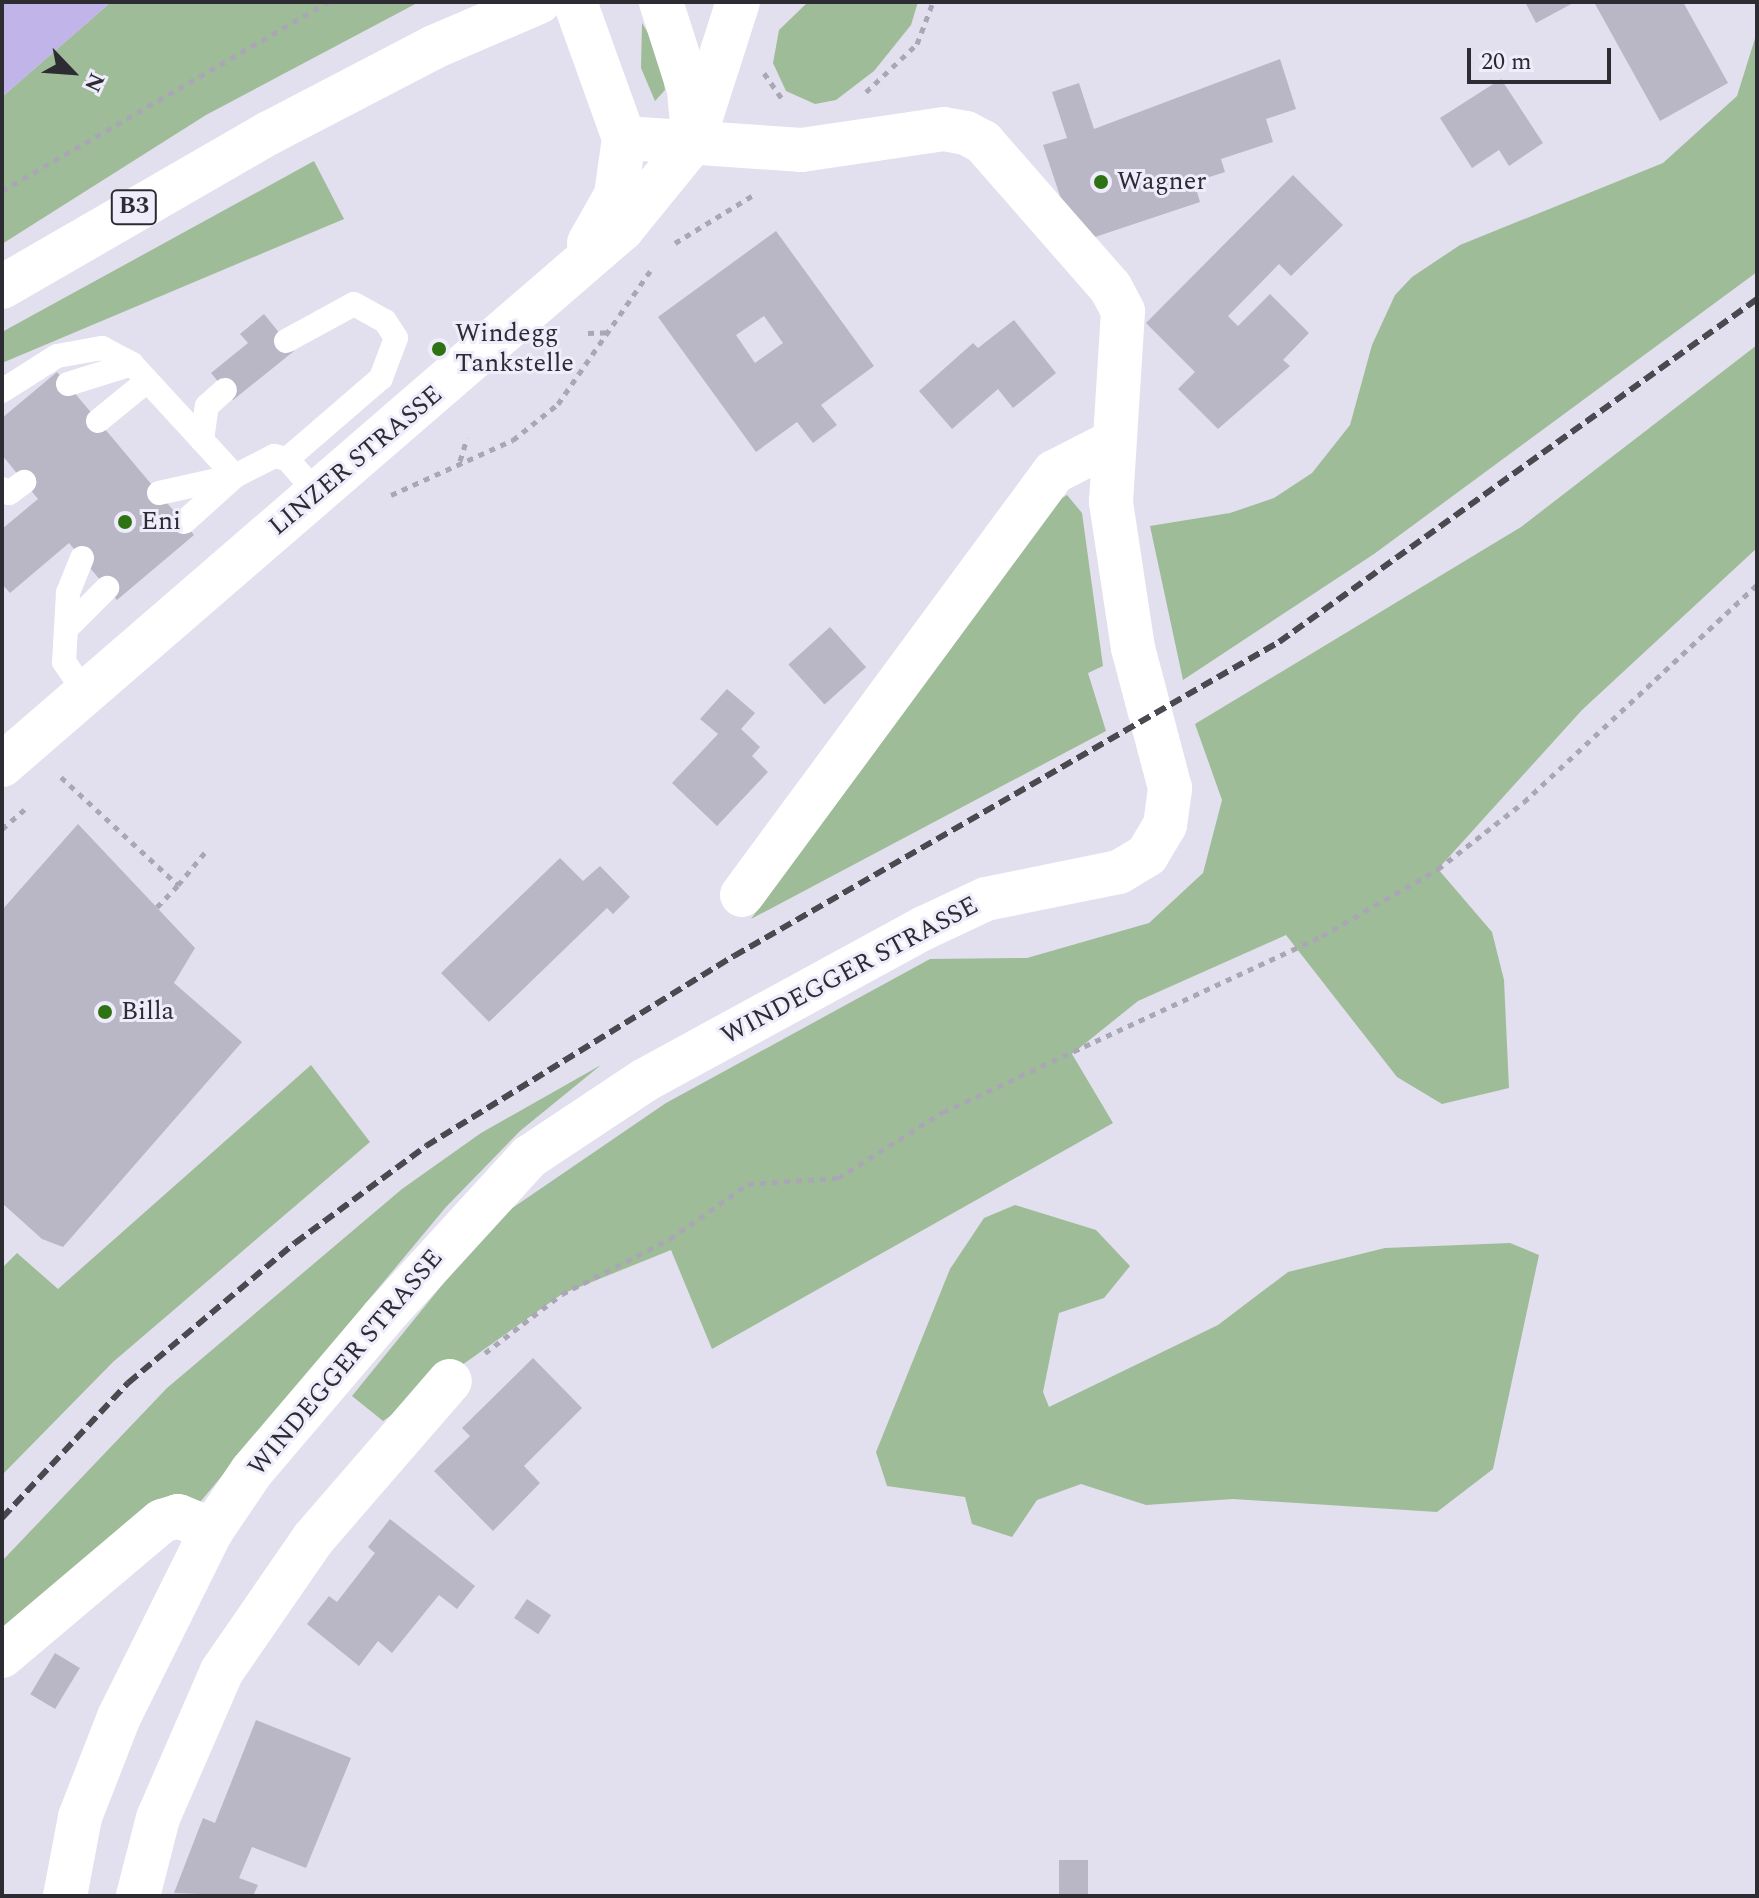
<!DOCTYPE html>
<html>
<head>
<meta charset="utf-8">
<style>
  body { margin:0 }
  #map { position:relative; width:1759px; height:1898px; overflow:hidden; background:#e2dfee; font-family:Spectral,serif }
  div>[style] { position:absolute }
  .green>* { inset:0; background:#9fbc98 }
  .water>* { inset:0; background:#c0b4e8 }
  .building>* { inset:0; background:#b9b7c5; transform-origin:0 0 }
  .path>* { height:5px; margin-top:-2.5px; transform-origin:0; background:repeating-linear-gradient(90deg,#a9a7b3 0 6px,transparent 0 12px) }
  .service>* { height:24px; margin:-12px; padding:0 12px; transform-origin:12px; border-radius:12px; background:#fff }
  .minor>* { height:44px; margin:-22px; padding:0 22px; transform-origin:22px; border-radius:22px; background:#fff }
  .tertiary>* { height:44px; margin:-22px; padding:0 22px; transform-origin:22px; border-radius:22px; background:#fff }
  .primary>* { height:44px; margin:-22px; padding:0 22px; transform-origin:22px; border-radius:22px; background:#fff }
  .rail>* { height:6px; margin-top:-3px; transform-origin:0; background:repeating-linear-gradient(90deg,#4a4950 0 12px,transparent 0 18px) }
  .dots>* { width:22px; height:22px; translate:-50% -50%; box-sizing:border-box; border:4px solid #efecfb; border-radius:50% }
  span { translate:-50% -50%; white-space:nowrap; text-align:center; line-height:1.15; -webkit-text-stroke:6px #efecfb; paint-order:stroke }
  .shield-label span { padding:2px 6px; background:#efecfb; border:2px solid; border-radius:6px; -webkit-text-stroke-width:0 }
  .shield-label { font-size:24px; color:#2d2c32; font-weight:700 }
  .poi-label { font-size:26px; color:#2d2c32 }
  .left { translate:0 -50%; text-align:left }
  .street-label { font-size:26px; color:#2d2c32 }
  .frame { position:absolute; inset:0; border:4px solid #2d2c32; pointer-events:none }
  .north { position:absolute; left:32px; top:32px; width:80px; height:80px; -webkit-text-stroke:6px #efecfb; paint-order:stroke; rotate:115deg; font-size:22px; font-weight:700; line-height:32px; text-align:center; color:#2d2c32 }
  .north::after { content:''; display:block; margin:auto; width:28px; height:36px; background:#2d2c32; clip-path:polygon(50% 0,100% 100%,50% 72%,0 100%) }
  .scale { position:absolute; left:1467px; top:48px; width:144px; height:36px; box-sizing:border-box; border:4px solid #2d2c32; border-top:0; padding-left:10px; font-size:24px; line-height:28px; white-space:nowrap; color:#2d2c32; -webkit-text-stroke:6px #efecfb; paint-order:stroke }
</style>
</head>
<body>
<div id="map">
  <div class="green">
    <i style="clip-path:polygon(111px 2px,419px 2px,206px 115px,2px 244px,2px 97px)"></i>
    <i style="clip-path:polygon(808px 2px,918px 2px,911px 25px,874px 71px,836px 100px,815px 104px,786px 91px,773px 63px,779px 30px)"></i>
    <i style="clip-path:polygon(642px 23px,659px 51px,665px 90px,655px 101px,641px 68px)"></i>
    <i style="clip-path:polygon(1757px 32px,1757px 272px,1374px 554px,1183px 680px,1150px 526px,1230px 513px,1274px 498px,1312px 473px,1350px 425px,1372px 345px,1395px 295px,1412px 277px,1460px 245px,1663px 163px,1737px 96px)"></i>
    <i style="clip-path:polygon(314px 161px,344px 219px,2px 363px,2px 332px)"></i>
    <i style="clip-path:polygon(1757px 345px,1757px 548px,1582px 710px,1438px 869px,1492px 932px,1504px 980px,1509px 1088px,1442px 1104px,1397px 1077px,1286px 935px,1138px 1001px,1072px 1054px,1113px 1123px,712px 1349px,671px 1250px,562px 1294px,383px 1421px,352px 1396px,495px 1220px,666px 1103px,930px 959px,1027px 958px,1149px 923px,1203px 873px,1222px 800px,1195px 724px,1521px 527px)"></i>
    <i style="clip-path:polygon(1067px 495px,1082px 513px,1103px 666px,1088px 673px,1106px 731px,751px 919px,1043px 510px)"></i>
    <i style="clip-path:polygon(311px 1065px,370px 1142px,113px 1362px,2px 1475px,2px 1268px,17px 1253px,58px 1289px)"></i>
    <i style="clip-path:polygon(601px 1065px,520px 1131px,446px 1207px,196px 1507px,2px 1640px,2px 1561px,167px 1388px,402px 1189px,481px 1133px)"></i>
    <i style="clip-path:polygon(1015px 1205px,1096px 1230px,1130px 1266px,1104px 1298px,1059px 1313px,1043px 1392px,1049px 1407px,1218px 1325px,1288px 1272px,1385px 1248px,1510px 1243px,1539px 1255px,1493px 1469px,1437px 1512px,1233px 1499px,1146px 1505px,1081px 1484px,1037px 1500px,1012px 1537px,972px 1524px,965px 1497px,887px 1486px,876px 1452px,950px 1269px,984px 1218px)"></i>
  </div>
  <div class="water">
    <i style="clip-path:polygon(2px 2px,111px 2px,2px 97px)"></i>
  </div>
  <div class="building">
    <i style="clip-path:polygon(1525px 2px,1575px 2px,1536px 23px)"></i>
    <i style="clip-path:polygon(1594px 2px,1683px 2px,1728px 83px,1660px 121px)"></i>
    <i style="clip-path:polygon(1280px 59px,1296px 109px,1266px 119px,1273px 142px,1221px 159px,1225px 172px,1194px 182px,1200px 202px,1089px 239px,1061px 199px,1043px 145px,1067px 138px,1052px 92px,1079px 83px,1094px 129px)"></i>
    <i style="clip-path:polygon(1501px 79px,1543px 143px,1509px 166px,1499px 150px,1472px 168px,1440px 118px)"></i>
    <i style="clip-path:polygon(1293px 175px,1343px 225px,1291px 276px,1279px 264px,1228px 316px,1238px 326px,1270px 294px,1309px 333px,1283px 360px,1290px 366px,1218px 429px,1178px 389px,1195px 372px,1146px 323px)"></i>
    <i style="clip-path:polygon(evenodd,776px 231px,874px 366px,821px 405px,837px 425px,813px 443px,797px 422px,756px 452px,658px 317px,776px 231px,764px 316px,783px 343px,755px 363px,736px 335px,764px 316px)"></i>
    <i style="clip-path:polygon(264px 314px,294px 351px,233px 400px,211px 373px,248px 343px,240px 334px)"></i>
    <i style="clip-path:polygon(1014px 320px,1056px 373px,1013px 408px,998px 389px,952px 429px,919px 391px,973px 343px,978px 348px)"></i>
    <i style="clip-path:polygon(57px 372px,194px 535px,117px 600px,69px 543px,10px 593px,2px 584px,2px 529px,38px 499px,2px 455px,2px 418px)"></i>
    <i style="left:830px;top:627px;width:54px;height:56px;rotate:48deg"></i>
    <i style="clip-path:polygon(727px 689px,755px 713px,741px 729px,760px 747px,752px 756px,768px 772px,717px 826px,672px 783px,718px 734px,700px 719px)"></i>
    <i style="clip-path:polygon(78px 824px,195px 948px,174px 983px,242px 1042px,63px 1247px,42px 1239px,2px 1203px,2px 910px)"></i>
    <i style="clip-path:polygon(560px 858px,583px 881px,600px 866px,630px 897px,613px 914px,607px 908px,489px 1022px,441px 973px)"></i>
    <i style="clip-path:polygon(533px 1358px,582px 1408px,524px 1466px,540px 1483px,493px 1531px,434px 1471px,470px 1436px,462px 1428px)"></i>
    <i style="clip-path:polygon(390px 1519px,475px 1586px,457px 1609px,439px 1595px,392px 1653px,378px 1641px,359px 1666px,307px 1624px,329px 1596px,337px 1602px,375px 1553px,368px 1547px)"></i>
    <i style="left:527px;top:1599px;width:29px;height:23px;rotate:34deg"></i>
    <i style="left:55px;top:1653px;width:29px;height:48px;rotate:31deg"></i>
    <i style="clip-path:polygon(256px 1720px,351px 1758px,306px 1868px,252px 1847px,239px 1878px,258px 1885px,253px 1896px,174px 1893px,203px 1818px,215px 1823px)"></i>
    <i style="left:1059px;top:1860px;width:29px;height:36px"></i>
  </div>
  <div class="path">
    <i style="left:764px;top:73px;width:33px;rotate:55deg"></i>
    <i style="left:866px;top:92px;width:70px;rotate:-43.3deg"></i>
    <i style="left:917px;top:44px;width:45px;rotate:-69.1deg"></i>
    <i style="left:2px;top:191px;width:377px;rotate:-30.1deg"></i>
    <i style="left:675px;top:243px;width:94px;rotate:-31.5deg"></i>
    <i style="left:588px;top:333px;width:23px;rotate:-2deg"></i>
    <i style="left:460px;top:461px;width:24px;rotate:-73deg"></i>
    <i style="left:391px;top:495px;width:134px;rotate:-24.3deg"></i>
    <i style="left:513px;top:440px;width:58px;rotate:-38.7deg"></i>
    <i style="left:558px;top:404px;width:162px;rotate:-55.3deg"></i>
    <i style="left:61px;top:777px;width:159px;rotate:42.7deg"></i>
    <i style="left:178px;top:885px;width:44px;rotate:-50.5deg"></i>
    <i style="left:2px;top:829px;width:35px;rotate:-41deg"></i>
    <i style="left:157px;top:907px;width:30px;rotate:-46deg"></i>
    <i style="left:485px;top:1353px;width:97px;rotate:-37.5deg"></i>
    <i style="left:562px;top:1294px;width:121px;rotate:-27deg"></i>
    <i style="left:670px;top:1239px;width:95px;rotate:-35.2deg"></i>
    <i style="left:748px;top:1184px;width:90px;rotate:-3.8deg"></i>
    <i style="left:838px;top:1178px;width:124px;rotate:-32.2deg"></i>
    <i style="left:943px;top:1112px;width:418px;rotate:-24.9deg"></i>
    <i style="left:1322px;top:936px;width:134px;rotate:-30deg"></i>
    <i style="left:1438px;top:869px;width:109px;rotate:-37.9deg"></i>
    <i style="left:1524px;top:802px;width:318px;rotate:-43deg"></i>
  </div>
  <div class="service">
    <i style="left:286px;top:341px;width:77px;rotate:-28.6deg"></i>
    <i style="left:354px;top:304px;width:35px;rotate:29deg"></i>
    <i style="left:385px;top:321px;width:20px;rotate:57deg"></i>
    <i style="left:396px;top:338px;width:43px;rotate:110.6deg"></i>
    <i style="left:381px;top:378px;width:124px;rotate:139.2deg"></i>
    <i style="left:68px;top:384px;width:67px;rotate:-17.4deg"></i>
    <i style="left:2px;top:391px;width:65px;rotate:-32.5deg"></i>
    <i style="left:57px;top:356px;width:46px;rotate:-10.1deg"></i>
    <i style="left:102px;top:348px;width:34px;rotate:28deg"></i>
    <i style="left:132px;top:364px;width:152px;rotate:47.4deg"></i>
    <i style="left:235px;top:476px;width:44px;rotate:-27.1deg"></i>
    <i style="left:274px;top:456px;width:13px;rotate:13deg"></i>
    <i style="left:287px;top:459px;width:47px;rotate:48.5deg"></i>
    <i style="left:98px;top:421px;width:63px;rotate:-39.2deg"></i>
    <i style="left:202px;top:440px;width:34px;rotate:-82deg"></i>
    <i style="left:207px;top:406px;width:24px;rotate:-42deg"></i>
    <i style="left:2px;top:489px;width:8px;rotate:30deg"></i>
    <i style="left:9px;top:493px;width:19px;rotate:-36deg"></i>
    <i style="left:159px;top:493px;width:78px;rotate:-12.6deg"></i>
    <i style="left:184px;top:522px;width:66px;rotate:-41.9deg"></i>
    <i style="left:82px;top:558px;width:38px;rotate:112deg"></i>
    <i style="left:68px;top:593px;width:69px;rotate:93.3deg"></i>
    <i style="left:64px;top:662px;width:37px;rotate:55deg"></i>
    <i style="left:67px;top:628px;width:57px;rotate:-45deg"></i>
  </div>
  <div class="minor">
    <i style="left:742px;top:895px;width:526px;rotate:-53.59deg"></i>
    <i style="left:1054px;top:472px;width:64px;rotate:-27deg"></i>
    <i style="left:2px;top:1656px;width:209px;rotate:-40.2deg"></i>
    <i style="left:162px;top:1521px;width:17px;rotate:-17deg"></i>
    <i style="left:178px;top:1516px;width:37px;rotate:22deg"></i>
    <i style="left:65px;top:1896px;width:80px;rotate:-79.2deg"></i>
    <i style="left:80px;top:1817px;width:107px;rotate:-68.7deg"></i>
    <i style="left:119px;top:1717px;width:209px;rotate:-63.6deg"></i>
    <i style="left:212px;top:1530px;width:71px;rotate:-55.9deg"></i>
    <i style="left:252px;top:1471px;width:201px;rotate:-49.6deg"></i>
    <i style="left:382px;top:1318px;width:218px;rotate:-47.6deg"></i>
    <i style="left:529px;top:1157px;width:139px;rotate:-33.6deg"></i>
    <i style="left:645px;top:1080px;width:318px;rotate:-28.6deg"></i>
    <i style="left:924px;top:928px;width:68px;rotate:-25.1deg"></i>
    <i style="left:986px;top:899px;width:136px;rotate:-11.5deg"></i>
    <i style="left:1119px;top:872px;width:33px;rotate:-31deg"></i>
    <i style="left:1147px;top:855px;width:35px;rotate:-59deg"></i>
    <i style="left:1165px;top:825px;width:37px;rotate:-82deg"></i>
    <i style="left:1170px;top:788px;width:145px;rotate:-104.8deg"></i>
    <i style="left:1133px;top:648px;width:148px;rotate:-98.6deg"></i>
    <i style="left:1111px;top:502px;width:191px;rotate:-86.4deg"></i>
    <i style="left:1123px;top:311px;width:27px;rotate:-118deg"></i>
    <i style="left:1110px;top:287px;width:193px;rotate:-131.2deg"></i>
    <i style="left:983px;top:142px;width:19px;rotate:-152deg"></i>
    <i style="left:966px;top:133px;width:22px;rotate:-170deg"></i>
    <i style="left:944px;top:129px;width:144px;rotate:171.6deg"></i>
    <i style="left:802px;top:150px;width:178px;rotate:-176.1deg"></i>
    <i style="left:138px;top:1896px;width:81px;rotate:-75.6deg"></i>
    <i style="left:158px;top:1818px;width:160px;rotate:-66.5deg"></i>
    <i style="left:222px;top:1671px;width:160px;rotate:-55.4deg"></i>
    <i style="left:313px;top:1539px;width:209px;rotate:-49.1deg"></i>
  </div>
  <div class="tertiary">
    <i style="left:575px;top:2px;width:145px;rotate:70.2deg"></i>
    <i style="left:624px;top:138px;width:58px;rotate:98deg"></i>
    <i style="left:616px;top:195px;width:55px;rotate:119.4deg"></i>
    <i style="left:661px;top:2px;width:92px;rotate:72.3deg"></i>
    <i style="left:689px;top:90px;width:34px;rotate:85deg"></i>
    <i style="left:2px;top:765px;width:820px;rotate:-40.84deg"></i>
    <i style="left:622px;top:229px;width:112px;rotate:-50.8deg"></i>
    <i style="left:693px;top:142px;width:147px;rotate:-72.2deg"></i>
  </div>
  <div class="primary">
    <i style="left:2px;top:287px;width:308px;rotate:-30deg"></i>
    <i style="left:269px;top:133px;width:186px;rotate:-27.5deg"></i>
    <i style="left:434px;top:47px;width:114px;rotate:-23.2deg"></i>
  </div>
  <div class="rail">
    <i style="left:2px;top:1518px;width:185px;rotate:-47deg"></i>
    <i style="left:128px;top:1383px;width:218px;rotate:-40deg"></i>
    <i style="left:295px;top:1243px;width:163px;rotate:-36.5deg"></i>
    <i style="left:426px;top:1146px;width:362px;rotate:-31.7deg"></i>
    <i style="left:734px;top:956px;width:629px;rotate:-29.95deg"></i>
    <i style="left:1279px;top:642px;width:588px;rotate:-35.66deg"></i>
  </div>
  <div class="dots">
    <i style="left:1101px;top:182px;background:#2e7313"></i>
    <i style="left:439px;top:349px;background:#2e7313"></i>
    <i style="left:125px;top:522px;background:#2e7313"></i>
    <i style="left:105px;top:1012px;background:#2e7313"></i>
  </div>
  <div class="shield-label">
    <span style="left:134px;top:207px">B3</span>
  </div>
  <div class="poi-label">
    <span class="left" style="left:1117px;top:182px">Wagner</span>
    <span class="left" style="left:455px;top:349px">Windegg<br>Tankstelle</span>
    <span class="left" style="left:141px;top:522px">Eni</span>
    <span class="left" style="left:121px;top:1012px">Billa</span>
  </div>
  <div class="street-label">
    <span style="left:356px;top:461px;rotate:-40deg">LINZER STRASSE</span>
    <span style="left:850px;top:971px;rotate:-28deg">WINDEGGER STRASSE</span>
    <span style="left:346px;top:1363px;rotate:-50deg">WINDEGGER STRASSE</span>
  </div>
  <div class="frame"></div>
  <div class="north">N</div>
  <div class="scale">20 m</div>
</div>
</body>
</html>
